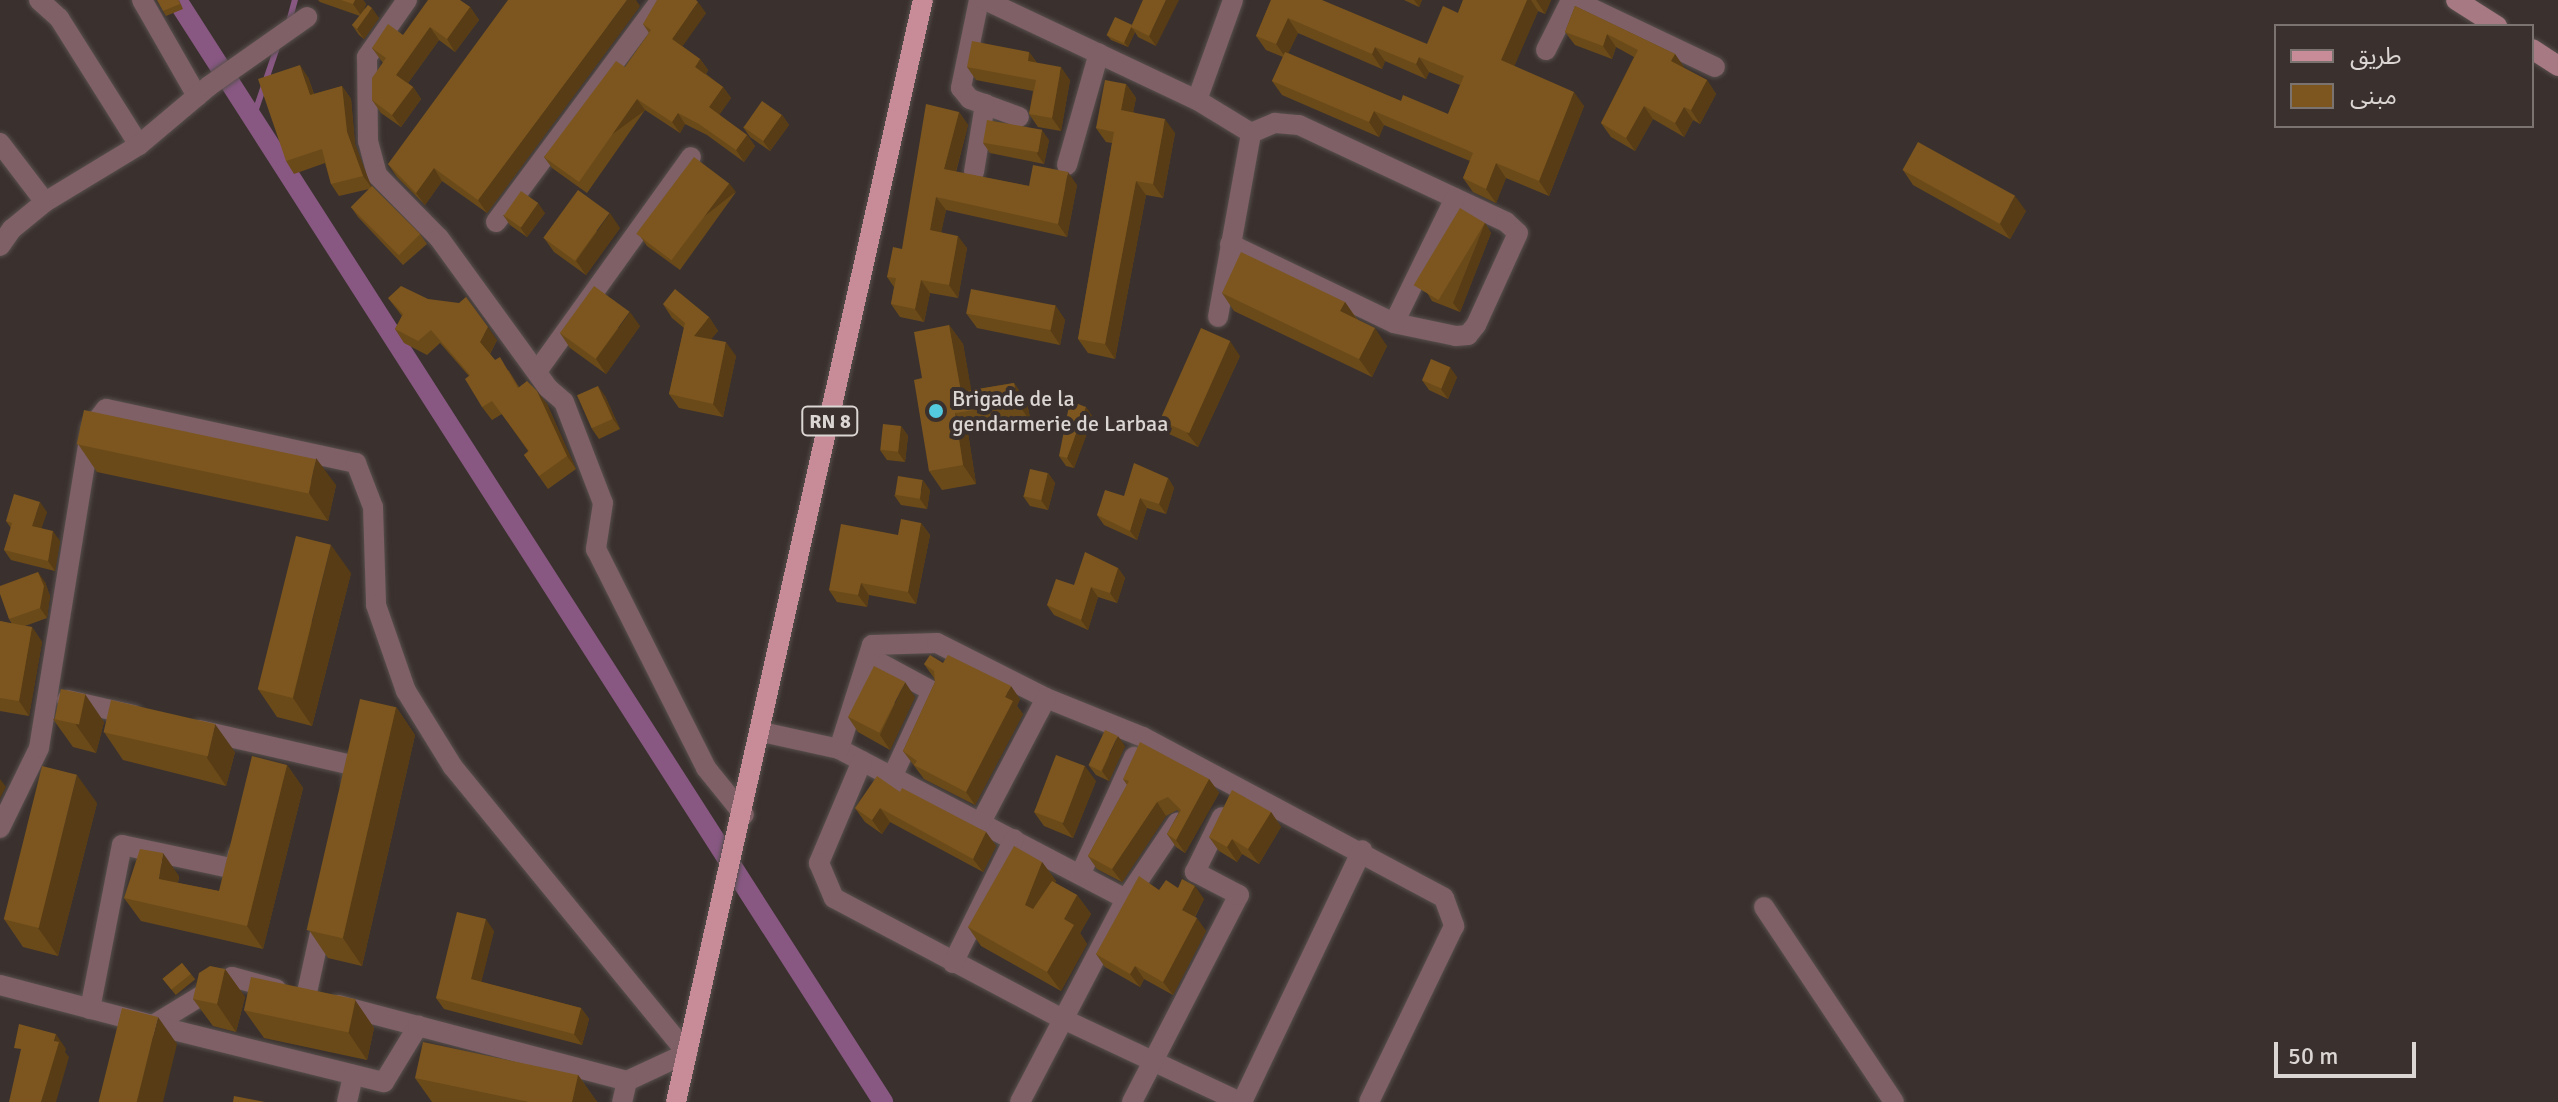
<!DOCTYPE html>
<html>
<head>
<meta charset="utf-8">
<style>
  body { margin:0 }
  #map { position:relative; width:2558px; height:1102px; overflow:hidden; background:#3a312e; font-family:Signika,"Noto Sans Arabic",sans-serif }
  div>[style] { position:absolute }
  .stream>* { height:6px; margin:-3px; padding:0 3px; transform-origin:3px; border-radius:3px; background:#885883 }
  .canal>* { height:20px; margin:-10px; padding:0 10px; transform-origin:10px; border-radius:10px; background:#885883 }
  .roads { filter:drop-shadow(0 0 2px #574f4c) drop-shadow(0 0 2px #574f4c) }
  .street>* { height:20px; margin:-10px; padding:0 10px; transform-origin:10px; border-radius:10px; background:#7e6066 }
  .secondary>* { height:20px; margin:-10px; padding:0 10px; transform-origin:10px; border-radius:10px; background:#a77983 }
  .primary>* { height:20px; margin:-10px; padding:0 10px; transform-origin:10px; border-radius:10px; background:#c78c98 }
  .wall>* { inset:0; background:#6b4a1a; transform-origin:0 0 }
  .shaded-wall>* { inset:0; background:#573c15; transform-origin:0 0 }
  .building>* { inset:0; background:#7c561e; transform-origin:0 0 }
  .dots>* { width:22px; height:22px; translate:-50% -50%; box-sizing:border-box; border:4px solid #3a312e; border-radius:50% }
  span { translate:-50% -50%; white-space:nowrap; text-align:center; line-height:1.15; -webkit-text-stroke:8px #3a312e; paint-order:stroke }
  .shield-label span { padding:2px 6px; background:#3a312e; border:2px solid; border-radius:6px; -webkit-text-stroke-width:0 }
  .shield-label { font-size:20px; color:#dbd6d4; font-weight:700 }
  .poi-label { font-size:22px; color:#dbd6d4 }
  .left { translate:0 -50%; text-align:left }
  .legend { position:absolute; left:2274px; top:24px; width:260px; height:104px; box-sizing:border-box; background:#3a312e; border:2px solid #7a7370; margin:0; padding:10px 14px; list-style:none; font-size:24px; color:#dbd6d4 }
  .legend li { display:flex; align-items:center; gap:16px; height:40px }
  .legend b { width:40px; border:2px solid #7a7370 }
  .scale { position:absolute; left:2274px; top:1042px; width:142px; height:36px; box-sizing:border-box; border:4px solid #dbd6d4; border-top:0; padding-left:10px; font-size:24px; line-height:28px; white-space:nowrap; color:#dbd6d4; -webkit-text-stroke:6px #3a312e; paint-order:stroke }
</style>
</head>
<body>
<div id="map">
  <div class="stream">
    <i style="left:289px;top:22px;width:23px;rotate:-75deg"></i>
    <i style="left:252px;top:121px;width:78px;rotate:-71.3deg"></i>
  </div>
  <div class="canal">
    <i style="left:177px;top:0;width:1309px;rotate:57.35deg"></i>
  </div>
  <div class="roads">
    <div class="street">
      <i style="left:39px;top:0;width:27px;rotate:42deg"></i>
      <i style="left:59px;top:18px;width:150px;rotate:57.8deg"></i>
      <i style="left:142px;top:0;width:111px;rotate:60.2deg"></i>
      <i style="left:407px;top:0;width:70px;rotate:125.1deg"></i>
      <i style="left:367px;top:57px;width:84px;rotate:89.3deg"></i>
      <i style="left:368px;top:141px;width:35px;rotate:75deg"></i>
      <i style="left:377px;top:175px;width:88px;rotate:45.5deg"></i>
      <i style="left:439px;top:238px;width:185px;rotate:54deg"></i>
      <i style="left:548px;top:388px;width:21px;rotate:41deg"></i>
      <i style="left:564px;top:402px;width:108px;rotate:68.9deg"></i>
      <i style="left:603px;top:503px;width:47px;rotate:98.7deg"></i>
      <i style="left:596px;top:549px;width:245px;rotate:63.3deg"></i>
      <i style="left:706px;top:768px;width:60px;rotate:51deg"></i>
      <i style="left:979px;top:0;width:90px;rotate:101.6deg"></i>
      <i style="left:961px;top:88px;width:14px;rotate:51deg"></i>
      <i style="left:970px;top:99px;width:52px;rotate:20.2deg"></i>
      <i style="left:985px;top:0;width:234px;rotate:25.3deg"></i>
      <i style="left:1197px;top:100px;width:106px;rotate:-70.2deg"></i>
      <i style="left:1574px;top:0;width:156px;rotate:25.4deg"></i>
      <i style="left:1546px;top:50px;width:56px;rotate:-63.4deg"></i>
      <i style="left:1197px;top:100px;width:63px;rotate:31.4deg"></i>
      <i style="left:1251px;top:133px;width:26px;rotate:-23deg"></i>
      <i style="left:1275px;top:123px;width:24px;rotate:5deg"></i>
      <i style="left:1299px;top:125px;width:229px;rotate:25.1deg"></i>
      <i style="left:1506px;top:222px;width:16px;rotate:43deg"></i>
      <i style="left:1518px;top:233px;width:101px;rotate:114.5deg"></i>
      <i style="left:1476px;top:325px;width:13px;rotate:129deg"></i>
      <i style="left:1468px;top:335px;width:12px;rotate:175deg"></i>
      <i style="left:1456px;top:336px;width:63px;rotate:-168.2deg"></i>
      <i style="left:1394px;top:323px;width:182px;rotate:-154.3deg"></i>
      <i style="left:0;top:143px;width:74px;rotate:52.7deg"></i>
      <i style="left:1067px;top:165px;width:116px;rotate:-74.1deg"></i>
      <i style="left:974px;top:172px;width:69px;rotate:-80.8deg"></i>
      <i style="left:496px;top:222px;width:277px;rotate:-53.4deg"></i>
      <i style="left:0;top:246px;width:21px;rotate:-55deg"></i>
      <i style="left:12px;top:229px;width:43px;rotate:-39.3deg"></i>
      <i style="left:45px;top:202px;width:110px;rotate:-31.2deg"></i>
      <i style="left:139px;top:145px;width:92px;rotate:-40.1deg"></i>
      <i style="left:209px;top:86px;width:120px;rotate:-35.1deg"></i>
      <i style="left:1218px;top:317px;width:187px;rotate:-79.8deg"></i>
      <i style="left:1394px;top:323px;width:139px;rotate:-64deg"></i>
      <i style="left:538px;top:370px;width:262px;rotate:-54.3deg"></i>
      <i style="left:869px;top:657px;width:72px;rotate:28.4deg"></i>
      <i style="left:932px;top:691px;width:95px;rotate:114.9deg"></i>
      <i style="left:67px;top:700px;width:68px;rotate:12.8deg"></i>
      <i style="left:199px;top:730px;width:161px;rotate:12.9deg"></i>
      <i style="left:356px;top:766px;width:16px;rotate:104deg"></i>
      <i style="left:762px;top:732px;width:79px;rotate:12.4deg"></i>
      <i style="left:839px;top:749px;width:324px;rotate:27.6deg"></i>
      <i style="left:839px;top:749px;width:109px;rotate:-72.4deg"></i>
      <i style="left:872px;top:645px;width:65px;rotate:-1.8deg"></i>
      <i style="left:937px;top:643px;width:122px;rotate:26.8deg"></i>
      <i style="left:1046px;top:698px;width:105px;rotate:21.9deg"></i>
      <i style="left:1143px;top:737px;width:341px;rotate:28.1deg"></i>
      <i style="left:1444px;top:898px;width:30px;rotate:70deg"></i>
      <i style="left:1454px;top:926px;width:195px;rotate:115.8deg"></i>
      <i style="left:862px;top:761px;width:111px;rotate:112.9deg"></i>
      <i style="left:819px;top:863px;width:38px;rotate:67deg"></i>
      <i style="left:834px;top:898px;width:259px;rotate:27.9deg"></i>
      <i style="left:1063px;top:1019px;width:195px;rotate:25.1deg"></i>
      <i style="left:981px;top:822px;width:140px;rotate:-62.3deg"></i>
      <i style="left:0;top:828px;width:89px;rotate:-64deg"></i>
      <i style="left:39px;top:748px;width:324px;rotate:-80.8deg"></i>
      <i style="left:91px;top:428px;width:24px;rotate:-52deg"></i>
      <i style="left:106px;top:409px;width:256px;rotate:12.2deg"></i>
      <i style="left:356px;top:463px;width:47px;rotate:68.9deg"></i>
      <i style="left:373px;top:507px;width:98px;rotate:88.2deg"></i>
      <i style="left:376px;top:605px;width:91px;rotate:70.8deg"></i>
      <i style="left:406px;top:691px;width:89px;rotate:58.3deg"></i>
      <i style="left:453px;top:767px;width:370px;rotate:50.7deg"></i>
      <i style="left:687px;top:1053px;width:66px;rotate:155deg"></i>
      <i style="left:1081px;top:873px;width:128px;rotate:-65.4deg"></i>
      <i style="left:1764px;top:907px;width:234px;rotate:56.3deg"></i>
      <i style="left:953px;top:963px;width:138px;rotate:-63.8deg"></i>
      <i style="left:0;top:985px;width:158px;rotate:14.7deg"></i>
      <i style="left:153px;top:1025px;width:92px;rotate:-31.3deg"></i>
      <i style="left:232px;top:977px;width:46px;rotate:15.3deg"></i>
      <i style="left:306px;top:997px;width:80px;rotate:-77.7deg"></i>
      <i style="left:338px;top:1005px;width:83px;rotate:14.7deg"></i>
      <i style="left:90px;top:1009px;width:167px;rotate:-79deg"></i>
      <i style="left:122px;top:845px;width:116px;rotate:12deg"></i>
      <i style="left:235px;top:869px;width:15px;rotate:-79deg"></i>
      <i style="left:153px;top:1025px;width:238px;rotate:13.9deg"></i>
      <i style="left:384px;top:1082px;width:66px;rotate:-58.7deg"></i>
      <i style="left:418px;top:1026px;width:216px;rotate:14.7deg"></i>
      <i style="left:627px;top:1081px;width:22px;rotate:103deg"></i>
      <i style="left:347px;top:1102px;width:28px;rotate:-77deg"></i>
      <i style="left:1020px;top:1102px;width:229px;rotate:-62.4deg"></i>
      <i style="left:1126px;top:899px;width:92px;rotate:-56.1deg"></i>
      <i style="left:1132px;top:1102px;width:233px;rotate:-62.7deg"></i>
      <i style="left:1239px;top:895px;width:50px;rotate:-152.4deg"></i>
      <i style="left:1195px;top:872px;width:61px;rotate:-63.9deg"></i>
      <i style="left:1242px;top:1102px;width:279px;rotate:-64.5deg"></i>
    </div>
    <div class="secondary">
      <i style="left:2456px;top:0;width:49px;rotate:32.4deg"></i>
      <i style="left:2532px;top:49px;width:31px;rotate:33deg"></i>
    </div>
    <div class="primary">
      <i style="left:676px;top:1102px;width:1129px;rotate:-77.37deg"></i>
    </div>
  </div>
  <div class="wall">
    <i style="clip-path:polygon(179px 0,183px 9px,166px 16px,163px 11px)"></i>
    <i style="clip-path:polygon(318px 0,363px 0,366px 4px,364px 9px,379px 18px,364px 39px,359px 35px,352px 25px,360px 16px,320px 2px)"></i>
    <i style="clip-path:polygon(1143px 0,1156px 46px,1138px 37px,1135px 32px,1128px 47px,1111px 40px,1107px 35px,1132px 25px)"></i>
    <i style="clip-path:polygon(evenodd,1271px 0,1427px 44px,1458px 13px,1463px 0,1551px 0,1545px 14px,1538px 11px,1514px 66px,1584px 106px,1549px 196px,1506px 178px,1496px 203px,1473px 192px,1463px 178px,1470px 161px,1384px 125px,1379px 137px,1282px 95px,1272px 81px,1283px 57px,1266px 50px,1256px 36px,1271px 0,1298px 33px,1382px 69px,1385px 61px,1426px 79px,1429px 72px,1460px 85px,1448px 114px,1401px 101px,1288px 53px,1298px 33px)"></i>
    <i style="clip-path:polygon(1404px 0,1422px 0,1419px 7px)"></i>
    <i style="clip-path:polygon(464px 3px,470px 7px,479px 20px,455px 52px,439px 40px,408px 83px,413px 87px,421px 99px,401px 127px,381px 113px,372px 100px,383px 63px,372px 48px,403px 35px)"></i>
    <i style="clip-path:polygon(640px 6px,487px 213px,442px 181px,425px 205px,397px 177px,388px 164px)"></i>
    <i style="clip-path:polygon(1575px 6px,1675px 54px,1684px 68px,1707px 80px,1716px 94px,1700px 124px,1693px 120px,1684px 137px,1653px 119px,1635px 151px,1611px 137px,1601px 123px,1634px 57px,1616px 47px,1612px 59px,1575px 45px,1565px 32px)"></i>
    <i style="clip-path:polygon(706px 13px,682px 46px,700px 59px,708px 70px,706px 74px,723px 87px,731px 98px,719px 115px,747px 135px,755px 146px,744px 162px,707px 135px,685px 124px,680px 133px,645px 110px,587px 193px,552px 168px,544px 157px,625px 67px,649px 33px,643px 24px)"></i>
    <i style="clip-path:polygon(1029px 52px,1037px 63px,1070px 80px,1061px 131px,1038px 127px,1029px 114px,1033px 91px,976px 80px,967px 67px)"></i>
    <i style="clip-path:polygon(308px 77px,314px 94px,342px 86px,351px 99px,355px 144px,371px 187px,420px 234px,427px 244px,403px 265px,358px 217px,351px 207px,369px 189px,339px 196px,331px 184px,325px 163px,294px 174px,286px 161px)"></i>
    <i style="clip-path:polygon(1126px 84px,1136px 98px,1133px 112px,1175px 133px,1163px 198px,1146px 195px,1115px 359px,1088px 353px,1078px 339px,1112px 143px,1106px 142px,1096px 128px)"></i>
    <i style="clip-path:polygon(959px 112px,968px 125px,956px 172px,1029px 186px,1077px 185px,1067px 237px,946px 210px,941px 232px,967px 248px,958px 298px,930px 293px,924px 322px,900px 317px,891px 304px,894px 287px,887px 277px,902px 249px)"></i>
    <i style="clip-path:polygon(782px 115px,789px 125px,770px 151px,750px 137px,743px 127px)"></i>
    <i style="clip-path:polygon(1049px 140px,1044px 164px,990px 153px,983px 143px)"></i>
    <i style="clip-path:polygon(1903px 170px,2026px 211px,2010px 239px,1913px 185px)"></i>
    <i style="clip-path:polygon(736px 192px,680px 270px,647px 246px,640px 236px)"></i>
    <i style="clip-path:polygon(545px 213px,527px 237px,510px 225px,503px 215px)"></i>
    <i style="clip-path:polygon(1485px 223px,1491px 233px,1460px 312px,1432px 301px,1426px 291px)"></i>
    <i style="clip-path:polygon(620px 228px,586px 275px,554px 252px,544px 238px)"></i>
    <i style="clip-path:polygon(1222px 293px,1345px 302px,1357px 319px,1387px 346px,1372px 377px,1234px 311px)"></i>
    <i style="clip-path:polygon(388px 298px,497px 340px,490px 354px,495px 360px,509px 371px,519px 387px,547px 404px,576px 469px,548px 489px,524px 455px,528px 451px,502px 414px,492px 420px,482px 407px,469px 376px,440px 343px,427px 355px,404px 343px,395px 329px,402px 316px)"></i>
    <i style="clip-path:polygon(663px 304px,709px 317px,718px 331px,711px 339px,736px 356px,723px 417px,679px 408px,669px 394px,684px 328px,672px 318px)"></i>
    <i style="clip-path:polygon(1055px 305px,1065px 320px,1060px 345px,977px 328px,966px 313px)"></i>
    <i style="clip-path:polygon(949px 325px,963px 344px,971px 390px,1014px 383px,1027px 403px,1031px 423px,968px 433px,976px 484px,942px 490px,929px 471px,922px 378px)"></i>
    <i style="clip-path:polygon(640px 326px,606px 374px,570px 348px,560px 333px)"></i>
    <i style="clip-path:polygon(1240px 356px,1198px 447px,1169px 434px,1159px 420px)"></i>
    <i style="clip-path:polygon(1457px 377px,1448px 399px,1429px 390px,1422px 380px)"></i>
    <i style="clip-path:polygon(605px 396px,620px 429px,599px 439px,592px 429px)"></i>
    <i style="clip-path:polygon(1093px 417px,1074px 468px,1066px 466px,1059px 456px)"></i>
    <i style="clip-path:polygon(901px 426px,908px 436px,905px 462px,887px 460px,880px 450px)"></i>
    <i style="clip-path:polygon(78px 444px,336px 485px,328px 521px,97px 472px)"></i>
    <i style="clip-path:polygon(1048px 473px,1055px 483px,1048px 510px,1030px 506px,1023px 496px)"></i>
    <i style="clip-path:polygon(1168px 478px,1174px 488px,1166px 514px,1147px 508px,1137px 540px,1104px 525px,1097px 515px,1124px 496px)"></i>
    <i style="clip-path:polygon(930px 490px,927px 509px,901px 505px,894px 495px)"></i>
    <i style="clip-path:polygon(47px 512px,41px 528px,60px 541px,55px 571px,11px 560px,4px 550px,11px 528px,6px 521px)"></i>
    <i style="clip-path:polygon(921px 523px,930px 535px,916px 604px,869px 595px,867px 607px,837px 602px,829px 590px,898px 535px)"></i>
    <i style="clip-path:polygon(1118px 568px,1125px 578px,1117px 603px,1098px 597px,1088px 630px,1054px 615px,1047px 605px,1074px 585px)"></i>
    <i style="clip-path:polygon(351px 573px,312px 726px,277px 717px,258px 689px)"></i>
    <i style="clip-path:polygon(45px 582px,50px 596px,47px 618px,25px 626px,32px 627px,42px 642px,29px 716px,0 711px,0 621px,12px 624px,9px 619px)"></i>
    <i style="clip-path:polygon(943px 663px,1020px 699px,1017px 706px,1023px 714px,975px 805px,924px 779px,903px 751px,935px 682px,934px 678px,924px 664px)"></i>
    <i style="clip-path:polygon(915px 697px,890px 750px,858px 732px,848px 717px)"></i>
    <i style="clip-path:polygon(396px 707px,415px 735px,362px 966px,328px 958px,309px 930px)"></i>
    <i style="clip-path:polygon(53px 719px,104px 722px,96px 753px,73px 747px)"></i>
    <i style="clip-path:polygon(104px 732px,235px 752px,226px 786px,123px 760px)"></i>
    <i style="clip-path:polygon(1125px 746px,1109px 781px,1096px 775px,1089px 766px)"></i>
    <i style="clip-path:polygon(287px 765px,303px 788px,263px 949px,141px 921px,124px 898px,179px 876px,178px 883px,219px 891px)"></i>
    <i style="clip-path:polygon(1123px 779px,1209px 779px,1219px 793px,1185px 853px,1176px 847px,1167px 834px,1179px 812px,1177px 810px,1166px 816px,1122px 882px,1097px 869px,1088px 856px,1127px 785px)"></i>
    <i style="clip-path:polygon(1096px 781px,1073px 838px,1044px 826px,1034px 812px)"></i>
    <i style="clip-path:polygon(900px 792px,986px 832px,996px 846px,983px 872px,890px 822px,882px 834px,865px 822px,855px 808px)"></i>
    <i style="clip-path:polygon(97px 803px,58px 956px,23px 947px,4px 919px)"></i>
    <i style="clip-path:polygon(1271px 812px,1281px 827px,1259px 864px,1242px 854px,1237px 862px,1219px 851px,1209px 837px)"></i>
    <i style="clip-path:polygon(1042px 862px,1056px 881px,1055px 883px,1077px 895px,1091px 914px,1080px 933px,1087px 944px,1061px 991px,981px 946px,968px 927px)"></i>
    <i style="clip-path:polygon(1178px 888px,1204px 899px,1195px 917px,1206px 931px,1173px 995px,1144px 979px,1140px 987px,1105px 967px,1096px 954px,1159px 890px)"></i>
    <i style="clip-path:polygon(494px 931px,481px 982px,581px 1008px,589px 1019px,582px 1045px,444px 1009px,436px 998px)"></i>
    <i style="left:182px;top:963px;width:21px;height:25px;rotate:51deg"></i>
    <i style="clip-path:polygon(225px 969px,245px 997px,236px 1032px,213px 1026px,193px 999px)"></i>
    <i style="clip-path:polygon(355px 1000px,374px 1028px,367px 1060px,264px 1038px,244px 1010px)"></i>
    <i style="clip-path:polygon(578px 1075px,597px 1102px,432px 1102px,415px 1078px)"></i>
  </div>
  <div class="shaded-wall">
    <i style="clip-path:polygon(355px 0,363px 0,366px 4px,362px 17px,353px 4px)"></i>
    <i style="clip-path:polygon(627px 0,636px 0,640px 6px,487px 213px,478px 200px)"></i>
    <i style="clip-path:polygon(1166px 0,1179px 0,1156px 46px,1149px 36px)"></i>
    <i style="clip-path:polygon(1414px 0,1422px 0,1419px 7px)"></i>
    <i style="clip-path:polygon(1527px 0,1531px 0,1538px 11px,1511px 74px,1501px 60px)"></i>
    <i style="clip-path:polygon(1536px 0,1551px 0,1545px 14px)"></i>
    <i style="clip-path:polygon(698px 2px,706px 13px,680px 50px,672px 39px)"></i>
    <i style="clip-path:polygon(470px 7px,479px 20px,455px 52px,447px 39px)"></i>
    <i style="clip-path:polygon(372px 8px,379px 18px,364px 39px,357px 29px)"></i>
    <i style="clip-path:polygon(1288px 18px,1298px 33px,1286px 58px,1276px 44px)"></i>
    <i style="clip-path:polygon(430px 27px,439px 40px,405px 87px,396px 75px)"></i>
    <i style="clip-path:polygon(1131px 27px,1135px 32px,1128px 47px,1124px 42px)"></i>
    <i style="clip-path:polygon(1607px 34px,1616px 47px,1612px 59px,1603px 46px)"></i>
    <i style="clip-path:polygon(1375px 47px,1385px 61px,1382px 69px,1372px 54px)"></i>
    <i style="clip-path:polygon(1029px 52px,1038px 65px,1028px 61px)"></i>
    <i style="clip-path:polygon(1675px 54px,1684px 67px,1681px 74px,1671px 61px)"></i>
    <i style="clip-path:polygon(1419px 57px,1429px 72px,1426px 79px,1416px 64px)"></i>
    <i style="clip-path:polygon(700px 59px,708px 70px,703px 78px,695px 67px)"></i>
    <i style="clip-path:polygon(300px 65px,308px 77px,318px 107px,310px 95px)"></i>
    <i style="clip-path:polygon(1061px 67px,1070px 80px,1061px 131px,1052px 118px)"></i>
    <i style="clip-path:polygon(1707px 80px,1716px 94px,1700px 124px,1691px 110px)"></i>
    <i style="clip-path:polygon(1126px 84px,1136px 98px,1131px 124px,1121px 110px)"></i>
    <i style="clip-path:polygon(342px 86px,351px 99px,355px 144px,372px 188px,363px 176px,347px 132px)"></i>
    <i style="clip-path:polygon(413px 87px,421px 99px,401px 127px,392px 115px)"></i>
    <i style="clip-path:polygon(723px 87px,731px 98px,717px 118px,709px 107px)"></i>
    <i style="clip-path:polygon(1574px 92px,1584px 106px,1549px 196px,1539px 181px)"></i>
    <i style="left:637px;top:99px;width:14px;height:101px;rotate:54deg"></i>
    <i style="clip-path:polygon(1644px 106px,1653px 119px,1635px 151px,1626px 138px)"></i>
    <i style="clip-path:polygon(1684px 107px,1693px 120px,1684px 137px,1675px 123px)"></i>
    <i style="clip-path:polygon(1374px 111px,1384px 125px,1379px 137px,1369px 122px)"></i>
    <i style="clip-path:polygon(959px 112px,968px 125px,953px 182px,944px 169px)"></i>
    <i style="clip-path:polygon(678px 113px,685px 124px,680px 133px,672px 122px)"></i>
    <i style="clip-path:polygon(782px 115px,789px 125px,770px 151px,763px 141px)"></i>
    <i style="clip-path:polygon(1165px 119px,1175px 133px,1163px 198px,1153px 184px)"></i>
    <i style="clip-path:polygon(1042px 130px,1049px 140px,1044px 164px,1037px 154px)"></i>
    <i style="clip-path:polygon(747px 135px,755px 146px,744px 162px,736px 150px)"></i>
    <i style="clip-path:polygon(1496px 163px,1506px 178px,1496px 203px,1486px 189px)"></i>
    <i style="clip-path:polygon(434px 168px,442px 181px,425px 205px,416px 193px)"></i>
    <i style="clip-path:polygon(1068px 172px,1077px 185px,1067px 237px,1058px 224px)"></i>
    <i style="clip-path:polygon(1136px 181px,1146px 195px,1115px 359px,1105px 344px)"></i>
    <i style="left:729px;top:183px;width:11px;height:95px;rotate:52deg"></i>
    <i style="clip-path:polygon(2015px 196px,2026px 211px,2010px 239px,2000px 224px)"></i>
    <i style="clip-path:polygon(936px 197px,946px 210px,939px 243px,930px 230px)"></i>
    <i style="clip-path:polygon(538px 203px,545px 213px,527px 237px,520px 227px)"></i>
    <i style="clip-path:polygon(610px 213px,620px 228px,586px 275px,576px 261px)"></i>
    <i style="clip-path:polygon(1485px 223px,1491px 233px,1460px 312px,1453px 303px)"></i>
    <i style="clip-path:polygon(958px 236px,967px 248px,958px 298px,949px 285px)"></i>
    <i style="clip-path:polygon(921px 280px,930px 293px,924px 322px,915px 309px)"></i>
    <i style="clip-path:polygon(1345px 302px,1357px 320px,1340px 311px)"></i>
    <i style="clip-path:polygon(1055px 305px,1065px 320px,1060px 345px,1050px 330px)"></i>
    <i style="clip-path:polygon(630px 312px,640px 326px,606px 374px,596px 359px)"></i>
    <i style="clip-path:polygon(709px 317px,718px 331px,703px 349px,694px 336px)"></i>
    <i style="clip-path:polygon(949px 325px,963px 344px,975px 411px,961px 392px)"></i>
    <i style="clip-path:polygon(488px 327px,497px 340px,489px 355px,480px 342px)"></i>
    <i style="clip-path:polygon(1375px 328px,1387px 346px,1372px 377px,1359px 359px)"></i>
    <i style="clip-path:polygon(1230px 341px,1240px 356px,1198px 447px,1187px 433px)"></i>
    <i style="clip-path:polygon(726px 342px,736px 356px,723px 417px,713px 404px)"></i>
    <i style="clip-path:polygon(1450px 367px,1457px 377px,1448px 399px,1441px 389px)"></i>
    <i style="clip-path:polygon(1014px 383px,1027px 403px,1031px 423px,1018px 403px)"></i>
    <i style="clip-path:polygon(598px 386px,605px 396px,620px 429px,613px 419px)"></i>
    <i style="clip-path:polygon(537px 391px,547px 404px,576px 469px,567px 456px)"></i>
    <i style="clip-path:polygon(1086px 407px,1093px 417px,1074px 468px,1067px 458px)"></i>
    <i style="clip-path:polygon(955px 413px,968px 433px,976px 484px,963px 465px)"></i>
    <i style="clip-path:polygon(901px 426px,908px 436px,905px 462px,898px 452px)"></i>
    <i style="clip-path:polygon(316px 458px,336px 485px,328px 521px,309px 493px)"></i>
    <i style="clip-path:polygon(1048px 473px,1055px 483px,1048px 510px,1041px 500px)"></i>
    <i style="clip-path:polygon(1168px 478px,1174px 488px,1166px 514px,1159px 504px)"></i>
    <i style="clip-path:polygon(923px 480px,930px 490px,927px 509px,920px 499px)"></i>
    <i style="clip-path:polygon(1140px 498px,1147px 508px,1137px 540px,1130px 531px)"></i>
    <i style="clip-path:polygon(40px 502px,47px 512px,39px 536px,32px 526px)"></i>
    <i style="clip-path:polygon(921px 523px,930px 535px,916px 604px,908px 592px)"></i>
    <i style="clip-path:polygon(53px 531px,60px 541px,55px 571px,48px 561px)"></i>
    <i style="clip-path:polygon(331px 545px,351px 573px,312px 726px,293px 698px)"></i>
    <i style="clip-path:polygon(1118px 568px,1125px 578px,1117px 603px,1110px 593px)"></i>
    <i style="clip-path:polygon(38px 572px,45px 582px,50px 596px,47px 618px,40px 608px)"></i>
    <i style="clip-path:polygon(861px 583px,869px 595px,867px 607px,858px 595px)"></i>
    <i style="clip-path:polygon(1091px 587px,1098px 597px,1088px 630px,1081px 620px)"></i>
    <i style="clip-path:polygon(32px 627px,42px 642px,29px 716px,19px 701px)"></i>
    <i style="clip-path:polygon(905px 682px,915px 697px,890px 750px,880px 735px)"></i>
    <i style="clip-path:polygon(1011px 686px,1020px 699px,1017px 706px,1023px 714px,975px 805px,966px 792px,1005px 697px)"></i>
    <i style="clip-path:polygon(85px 694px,104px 722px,96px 753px,76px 725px)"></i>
    <i style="clip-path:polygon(396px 707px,415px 735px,362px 966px,343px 938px)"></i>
    <i style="clip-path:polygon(215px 724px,235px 752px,226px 786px,207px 758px)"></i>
    <i style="clip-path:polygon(1118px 736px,1125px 746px,1109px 781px,1102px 771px)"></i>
    <i style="clip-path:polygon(287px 765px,303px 788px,263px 949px,247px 926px)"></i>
    <i style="clip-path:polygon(1085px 766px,1096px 781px,1073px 838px,1062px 823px)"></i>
    <i style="clip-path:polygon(77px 775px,97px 803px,58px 956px,38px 928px)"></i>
    <i style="clip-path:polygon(0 779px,6px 787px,0 798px)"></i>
    <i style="clip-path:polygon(1209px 779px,1219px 793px,1185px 853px,1176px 840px)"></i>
    <i style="clip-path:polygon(1157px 802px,1166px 816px,1122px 882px,1112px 869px)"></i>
    <i style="clip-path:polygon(880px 808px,890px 822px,882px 834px,872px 820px)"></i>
    <i style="clip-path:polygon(1271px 812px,1281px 827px,1259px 864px,1248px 849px)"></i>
    <i style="clip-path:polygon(986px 832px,996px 846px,983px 872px,973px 859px)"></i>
    <i style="clip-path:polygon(1232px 839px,1242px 854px,1237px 862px,1227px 847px)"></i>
    <i style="clip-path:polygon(163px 853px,179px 876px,175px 902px,159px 879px)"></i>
    <i style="clip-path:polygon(1042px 862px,1056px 881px,1038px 924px,1025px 905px)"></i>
    <i style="clip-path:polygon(1195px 886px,1204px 899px,1191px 923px,1182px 910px)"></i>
    <i style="clip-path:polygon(1077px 895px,1091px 914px,1080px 933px,1087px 944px,1061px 991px,1047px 972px,1064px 919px)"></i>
    <i style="clip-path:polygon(1197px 918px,1206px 931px,1173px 995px,1163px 982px)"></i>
    <i style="clip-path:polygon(486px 919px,494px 931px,479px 991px,471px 979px)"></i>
    <i style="clip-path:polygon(1135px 966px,1144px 979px,1140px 987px,1130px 974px)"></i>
    <i style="clip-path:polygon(225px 969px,245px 997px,236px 1032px,217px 1004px)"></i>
    <i style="clip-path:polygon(355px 1000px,374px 1028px,367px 1060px,348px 1032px)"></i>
    <i style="clip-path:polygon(581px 1008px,589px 1019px,582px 1045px,574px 1034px)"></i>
    <i style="clip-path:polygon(158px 1017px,177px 1044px,163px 1102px,136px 1102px)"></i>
    <i style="clip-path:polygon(56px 1034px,66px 1049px,65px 1052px,69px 1057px,56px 1102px,41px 1102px)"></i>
    <i style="clip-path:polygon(578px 1075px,597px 1102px,572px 1102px)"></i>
  </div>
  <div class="building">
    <i style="clip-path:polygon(157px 0,178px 0,180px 4px,163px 11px)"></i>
    <i style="clip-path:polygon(341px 0,355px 0,353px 4px)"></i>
    <i style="clip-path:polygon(428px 0,460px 0,470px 7px,447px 39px,430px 27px,396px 75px,413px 87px,392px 115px,372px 100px,372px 78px,386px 58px,372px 48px,388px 24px,403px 35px)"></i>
    <i style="clip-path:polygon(508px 0,627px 0,478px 200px,434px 168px,416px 193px,388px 164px)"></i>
    <i style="clip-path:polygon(657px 0,696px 0,698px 2px,672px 39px,700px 59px,695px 67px,723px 87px,709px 107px,747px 135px,736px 150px,699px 124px,678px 113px,672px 122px,637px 99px,579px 182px,544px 157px,616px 61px,625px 67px,651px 30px,643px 24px)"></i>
    <i style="clip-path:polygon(1143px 0,1166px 0,1149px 36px,1131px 27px)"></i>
    <i style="clip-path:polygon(1271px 0,1322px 0,1427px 44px,1443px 6px,1458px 13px,1463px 0,1527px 0,1501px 60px,1574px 92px,1539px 181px,1496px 163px,1486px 189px,1463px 178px,1473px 153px,1467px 150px,1374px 111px,1369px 122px,1272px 81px,1285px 52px,1401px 101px,1403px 95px,1448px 114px,1464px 76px,1419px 57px,1416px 64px,1375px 47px,1372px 54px,1288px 18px,1276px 44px,1256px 36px)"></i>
    <i style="clip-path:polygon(368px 5px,372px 8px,357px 29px,352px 25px)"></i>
    <i style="clip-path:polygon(1575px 6px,1675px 54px,1671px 61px,1707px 80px,1691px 110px,1684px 107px,1675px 123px,1644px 106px,1626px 138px,1601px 123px,1638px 50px,1607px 34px,1603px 46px,1565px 32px)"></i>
    <i style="left:1115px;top:17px;width:19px;height:20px;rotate:25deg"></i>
    <i style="clip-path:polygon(972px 41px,1029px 52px,1028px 61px,1061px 67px,1052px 118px,1029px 114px,1036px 80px,967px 67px)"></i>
    <i style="clip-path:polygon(300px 65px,310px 95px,342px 86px,347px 132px,363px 176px,331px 184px,322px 149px,286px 161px,258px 79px)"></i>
    <i style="clip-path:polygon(1105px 80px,1126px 84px,1121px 110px,1165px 119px,1153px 184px,1136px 181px,1105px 344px,1078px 339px,1114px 132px,1096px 128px)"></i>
    <i style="left:762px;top:101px;width:24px;height:32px;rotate:35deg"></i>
    <i style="clip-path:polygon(926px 104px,959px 112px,944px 169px,1029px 186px,1033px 165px,1068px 172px,1058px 224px,936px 197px,930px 230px,958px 236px,949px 285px,921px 280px,915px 309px,891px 304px,896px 278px,887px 277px,893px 247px,902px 249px)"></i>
    <i style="left:987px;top:120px;width:56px;height:23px;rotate:10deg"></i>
    <i style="left:1918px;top:142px;width:111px;height:32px;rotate:29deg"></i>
    <i style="left:694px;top:157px;width:44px;height:96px;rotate:37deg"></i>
    <i style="left:372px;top:186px;width:68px;height:30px;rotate:45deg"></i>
    <i style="left:578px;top:190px;width:39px;height:59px;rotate:36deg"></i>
    <i style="left:521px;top:191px;width:21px;height:30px;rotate:35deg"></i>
    <i style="left:1460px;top:208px;width:29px;height:90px;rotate:31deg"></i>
    <i style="clip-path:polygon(1241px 252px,1345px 302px,1340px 311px,1375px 328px,1359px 359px,1222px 293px)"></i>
    <i style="clip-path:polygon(401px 286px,428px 299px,459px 303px,466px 297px,488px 327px,480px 342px,495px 360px,500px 357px,518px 388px,527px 381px,537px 391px,567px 456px,539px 476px,524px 455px,529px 451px,492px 401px,482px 407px,465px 379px,470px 375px,431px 330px,418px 341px,395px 329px,403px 314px,388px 298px)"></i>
    <i style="left:594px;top:286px;width:44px;height:58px;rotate:36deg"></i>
    <i style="clip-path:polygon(675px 289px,709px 317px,694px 336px,726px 342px,713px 404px,669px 394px,685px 323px,663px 304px)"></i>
    <i style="left:971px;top:289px;width:86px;height:25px;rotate:11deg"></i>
    <i style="clip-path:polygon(949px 325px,961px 392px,1014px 383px,1018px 403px,955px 413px,963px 465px,929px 471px,914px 380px,922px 378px,914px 332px)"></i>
    <i style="left:1201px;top:328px;width:32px;height:101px;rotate:24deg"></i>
    <i style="left:1431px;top:359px;width:21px;height:23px;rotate:23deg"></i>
    <i style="left:598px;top:386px;width:36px;height:23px;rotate:66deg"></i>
    <i style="clip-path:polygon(1070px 401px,1086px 407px,1067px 458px,1059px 456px)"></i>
    <i style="left:84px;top:410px;width:237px;height:35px;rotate:12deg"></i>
    <i style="left:883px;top:424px;width:18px;height:26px;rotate:6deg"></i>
    <i style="clip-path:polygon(1134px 463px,1168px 478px,1159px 504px,1140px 498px,1130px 531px,1097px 515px,1105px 490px,1124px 496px)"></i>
    <i style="left:1030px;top:469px;width:18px;height:28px;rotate:13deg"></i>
    <i style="left:898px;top:476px;width:25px;height:19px;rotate:9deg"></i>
    <i style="clip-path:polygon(14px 494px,40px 502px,32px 526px,53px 531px,48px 561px,4px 550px,12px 523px,6px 521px)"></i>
    <i style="clip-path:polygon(901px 519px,921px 523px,908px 592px,861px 583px,858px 595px,829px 590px,841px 524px,898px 535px)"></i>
    <i style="left:296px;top:536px;width:36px;height:158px;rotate:14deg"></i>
    <i style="clip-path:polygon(1085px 552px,1118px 568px,1110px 593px,1091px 587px,1081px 620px,1047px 605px,1056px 579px,1074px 585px)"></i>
    <i style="clip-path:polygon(38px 572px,44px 586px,40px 608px,9px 619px,0 594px,0 586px)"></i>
    <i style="clip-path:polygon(0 621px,32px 627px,19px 701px,0 698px)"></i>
    <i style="clip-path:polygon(930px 655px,943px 663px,948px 655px,1011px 686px,1005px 697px,1013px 701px,966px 792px,914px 765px,917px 761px,903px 751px,935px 682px,934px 671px,924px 664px)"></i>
    <i style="left:874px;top:666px;width:35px;height:57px;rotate:27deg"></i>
    <i style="left:61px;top:689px;width:25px;height:31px;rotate:12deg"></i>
    <i style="left:360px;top:699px;width:37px;height:237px;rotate:13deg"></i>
    <i style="left:111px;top:700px;width:107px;height:33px;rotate:13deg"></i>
    <i style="left:1105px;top:730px;width:14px;height:39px;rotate:25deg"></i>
    <i style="clip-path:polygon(1140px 742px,1209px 779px,1176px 840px,1167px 834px,1181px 810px,1168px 797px,1157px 802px,1112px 869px,1088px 856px,1129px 781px,1123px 779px)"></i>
    <i style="left:1056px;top:755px;width:31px;height:61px;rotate:21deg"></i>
    <i style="clip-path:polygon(252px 756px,287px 765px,247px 926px,124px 898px,140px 849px,163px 853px,159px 879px,219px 891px)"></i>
    <i style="left:42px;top:766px;width:36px;height:158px;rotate:14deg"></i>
    <i style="clip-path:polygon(877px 776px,900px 792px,902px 788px,986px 832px,973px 859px,880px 808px,872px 820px,855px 808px)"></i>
    <i style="clip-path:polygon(1232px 790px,1271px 812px,1248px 849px,1232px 839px,1227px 847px,1209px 837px)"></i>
    <i style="clip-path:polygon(1014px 846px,1042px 862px,1025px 905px,1033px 909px,1052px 881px,1077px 895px,1064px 919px,1074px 925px,1047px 972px,968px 927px)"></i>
    <i style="clip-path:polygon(1139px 876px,1159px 890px,1166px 880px,1178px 888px,1182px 879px,1195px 886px,1182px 910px,1197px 918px,1163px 982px,1135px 966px,1130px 974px,1096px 954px)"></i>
    <i style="clip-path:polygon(457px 912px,486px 919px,471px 979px,581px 1008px,574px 1034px,436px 998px)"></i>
    <i style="left:182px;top:963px;width:14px;height:25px;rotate:51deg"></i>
    <i style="clip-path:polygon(210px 966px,225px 969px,217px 1004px,193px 999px,199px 973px)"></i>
    <i style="left:251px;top:977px;width:107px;height:34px;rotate:12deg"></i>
    <i style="left:122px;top:1008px;width:37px;height:97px;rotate:14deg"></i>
    <i style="clip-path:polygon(19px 1024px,56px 1034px,54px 1041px,59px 1042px,41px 1102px,9px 1102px,21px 1049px,14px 1048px)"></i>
    <i style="clip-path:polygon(423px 1042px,578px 1075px,572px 1102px,529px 1102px,415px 1078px)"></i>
    <i style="clip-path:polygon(234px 1096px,265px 1102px,233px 1102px)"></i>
  </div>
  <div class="dots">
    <i style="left:936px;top:411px;background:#54cade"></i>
  </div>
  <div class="shield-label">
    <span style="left:830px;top:421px">RN 8</span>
  </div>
  <div class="poi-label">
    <span class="left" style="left:952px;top:411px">Brigade de la<br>gendarmerie de Larbaa</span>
  </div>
  <ul class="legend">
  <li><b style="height:10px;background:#c78c98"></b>طريق</li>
  <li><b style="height:22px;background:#7c561e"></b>مبنى</li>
  </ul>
  <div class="scale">50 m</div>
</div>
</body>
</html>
